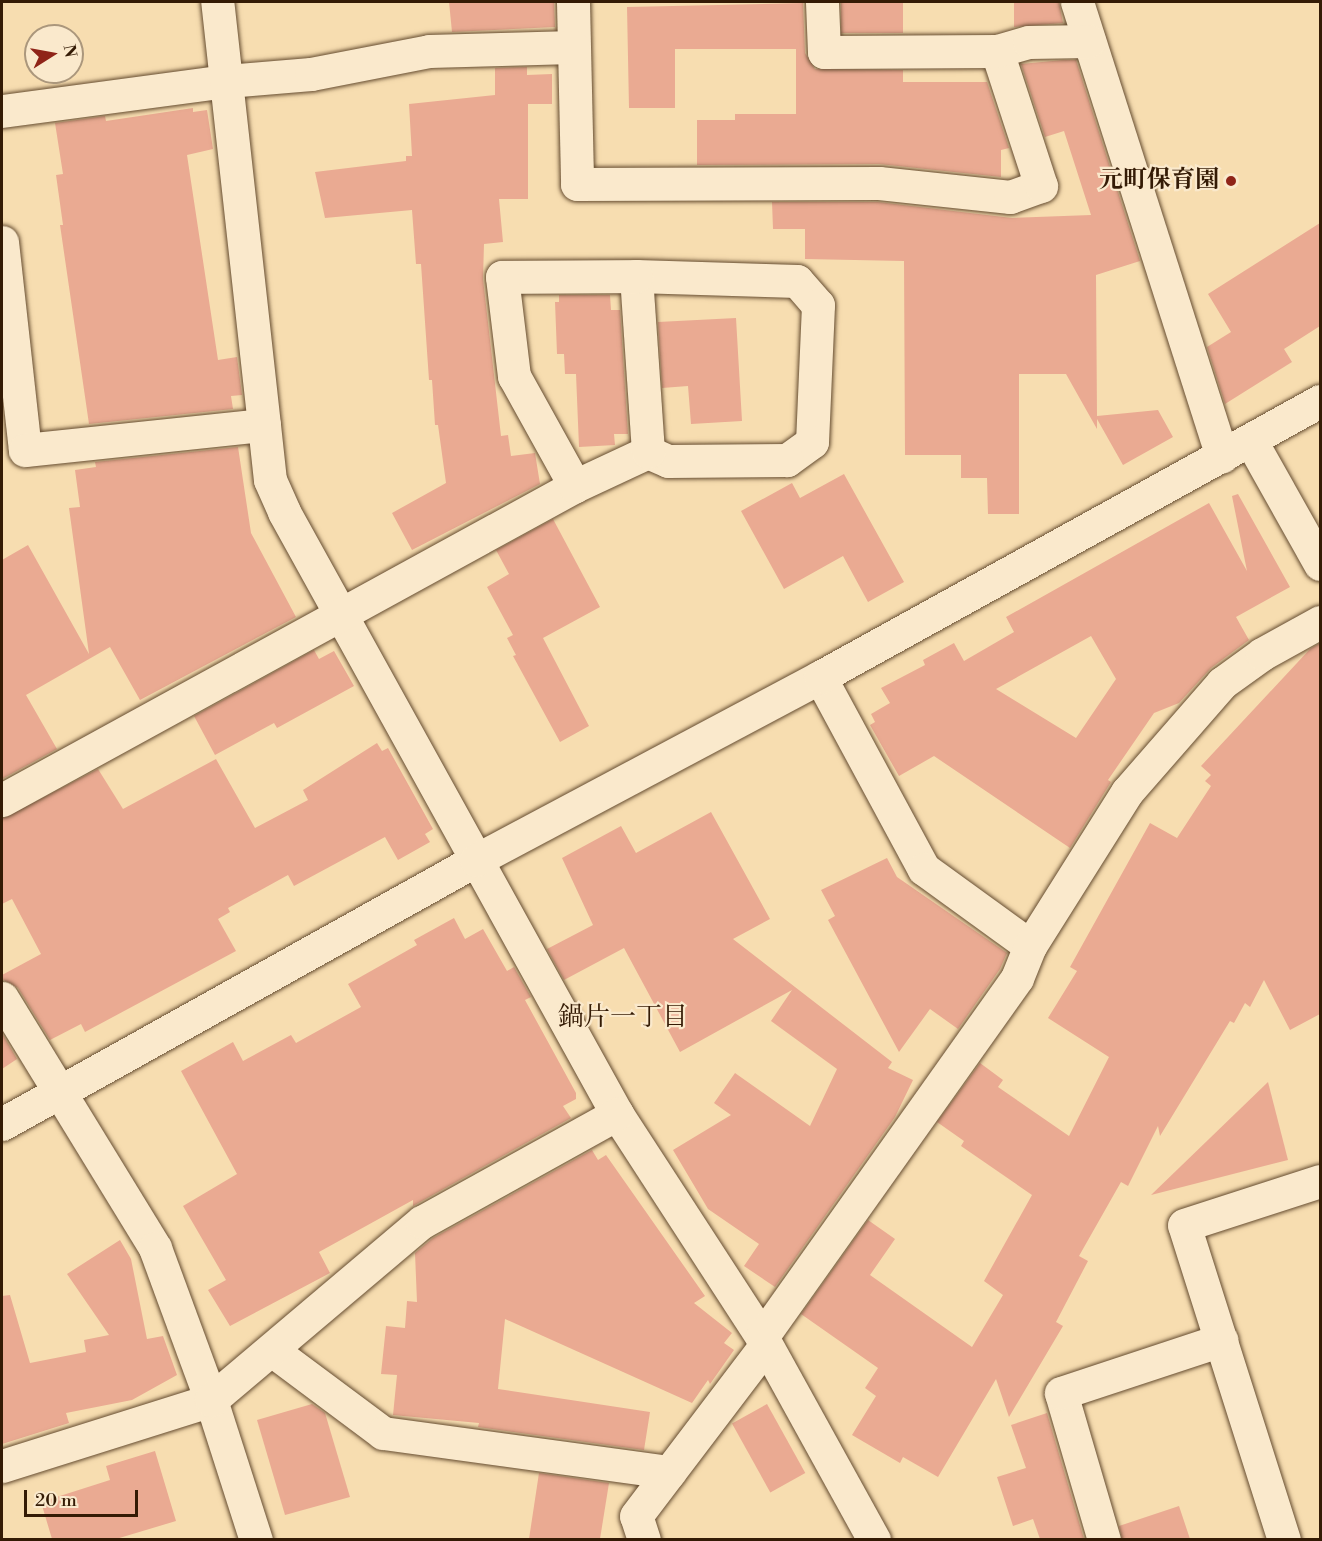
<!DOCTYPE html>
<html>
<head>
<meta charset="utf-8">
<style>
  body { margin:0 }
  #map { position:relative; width:1322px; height:1541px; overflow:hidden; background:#f7ddb0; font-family:"Libre Bodoni","Noto Serif JP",serif }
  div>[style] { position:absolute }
  .building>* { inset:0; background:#eaaa92; transform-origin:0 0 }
  .roads { filter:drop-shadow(0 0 2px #654c30) drop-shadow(0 0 2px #654c30) }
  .minor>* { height:33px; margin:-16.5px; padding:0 16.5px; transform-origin:16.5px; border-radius:16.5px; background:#fae9cc }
  .tertiary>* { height:33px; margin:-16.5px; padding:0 16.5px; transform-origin:16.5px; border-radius:16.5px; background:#fae9cc }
  .dots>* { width:16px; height:16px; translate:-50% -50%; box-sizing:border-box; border:3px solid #fae9cc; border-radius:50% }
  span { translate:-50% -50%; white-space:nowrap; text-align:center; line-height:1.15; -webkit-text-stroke:4.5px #fae9cc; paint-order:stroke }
  .poi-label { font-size:24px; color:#341b05; font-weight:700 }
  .right { translate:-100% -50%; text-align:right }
  .neighbourhood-label { font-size:26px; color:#341b05 }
  .frame { position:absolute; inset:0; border:3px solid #341b05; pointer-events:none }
  .north { position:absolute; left:24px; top:24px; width:60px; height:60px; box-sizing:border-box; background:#fae9cc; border:2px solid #ab977c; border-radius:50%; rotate:79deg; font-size:16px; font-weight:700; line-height:24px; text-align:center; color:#341b05 }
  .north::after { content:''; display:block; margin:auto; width:21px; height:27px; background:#8f2418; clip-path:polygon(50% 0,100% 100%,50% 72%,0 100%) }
  .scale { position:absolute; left:24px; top:1490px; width:114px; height:27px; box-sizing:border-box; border:3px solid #341b05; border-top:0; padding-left:8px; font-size:18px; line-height:21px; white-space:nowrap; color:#341b05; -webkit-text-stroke:4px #fae9cc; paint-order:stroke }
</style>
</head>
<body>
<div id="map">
  <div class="building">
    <i style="clip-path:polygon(449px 2px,554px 2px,555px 27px,452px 32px)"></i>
    <i style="left:841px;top:2px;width:62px;height:31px"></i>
    <i style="clip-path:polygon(1014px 2px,1059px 2px,1063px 23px,1014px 27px)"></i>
    <i style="clip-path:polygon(803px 3px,805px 53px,815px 69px,903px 70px,903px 82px,987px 82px,1009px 148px,1001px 150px,1001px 177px,879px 164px,697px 165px,697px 120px,735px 120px,735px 114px,796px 114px,796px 49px,675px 49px,675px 108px,629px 108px,627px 7px)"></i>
    <i style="clip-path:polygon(1063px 60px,1076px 60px,1140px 261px,1096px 275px,1097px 416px,1158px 410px,1173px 437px,1123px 465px,1097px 419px,1097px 429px,1066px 374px,1019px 374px,1019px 514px,988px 514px,987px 478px,961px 478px,961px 455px,905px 455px,904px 261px,805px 259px,805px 229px,773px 229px,772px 202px,878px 202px,1012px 218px,1091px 215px,1064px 131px,1045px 137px,1021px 64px)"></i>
    <i style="clip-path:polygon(527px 67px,527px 75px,552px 74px,552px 104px,528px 104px,528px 199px,499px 199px,503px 242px,484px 244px,483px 279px,501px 436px,508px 435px,511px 456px,535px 453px,540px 484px,412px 550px,392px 513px,446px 483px,438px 425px,435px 425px,432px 380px,429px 380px,421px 264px,416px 264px,412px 210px,325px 218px,315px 172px,406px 161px,406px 156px,412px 156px,409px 104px,495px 95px,495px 68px)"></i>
    <i style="clip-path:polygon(193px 108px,193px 112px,207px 110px,213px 149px,187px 155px,218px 360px,237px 357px,242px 395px,231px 396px,233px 409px,89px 424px,60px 225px,63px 225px,56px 175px,63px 174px,55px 123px,105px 116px,106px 121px)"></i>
    <i style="clip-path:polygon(1320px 223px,1320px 326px,1284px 349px,1292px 362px,1225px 404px,1207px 347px,1231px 332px,1208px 294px)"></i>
    <i style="clip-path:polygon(559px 295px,610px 295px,611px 310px,620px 310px,628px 434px,614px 434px,615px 445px,579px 447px,576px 374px,565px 374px,564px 354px,557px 354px,555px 302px,559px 302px)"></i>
    <i style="clip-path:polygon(736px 318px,742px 421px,691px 424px,688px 386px,662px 388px,658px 322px)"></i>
    <i style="clip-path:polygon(238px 447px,251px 533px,296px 617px,140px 700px,110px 647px,26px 695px,57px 749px,2px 779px,2px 560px,28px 545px,89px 654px,69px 508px,80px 507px,75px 470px,96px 467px,95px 462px)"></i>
    <i style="clip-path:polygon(844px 474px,904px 582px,868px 602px,843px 556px,784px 589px,741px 511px,792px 483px,800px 498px)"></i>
    <i style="clip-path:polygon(evenodd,1238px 494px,1290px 587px,1236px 617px,1249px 640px,1211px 668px,1179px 703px,1154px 713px,1108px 780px,1111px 782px,1070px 848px,934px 756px,899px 776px,870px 725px,875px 722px,871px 714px,890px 703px,881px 688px,925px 665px,923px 660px,954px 643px,964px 661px,1014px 632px,1006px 617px,1209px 503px,1247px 571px,1232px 496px,1238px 494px,1091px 636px,1116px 679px,1076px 738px,996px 689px,1091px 636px)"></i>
    <i style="clip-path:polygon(553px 519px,600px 607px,543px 638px,589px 726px,560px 742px,513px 656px,516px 655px,507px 638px,513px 635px,487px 587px,509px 574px,496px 550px)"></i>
    <i style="clip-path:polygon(1320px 643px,1320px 1014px,1290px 1030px,1264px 980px,1250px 1007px,1245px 1003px,1234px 1023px,1230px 1021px,1160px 1136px,1158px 1126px,1128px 1186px,1121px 1182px,1079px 1256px,1088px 1261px,1056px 1322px,1063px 1326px,1009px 1417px,996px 1379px,938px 1477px,903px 1457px,900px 1463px,852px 1435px,876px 1396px,865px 1388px,878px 1368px,801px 1314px,868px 1220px,895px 1239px,870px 1275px,972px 1347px,1003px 1295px,984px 1281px,1032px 1195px,961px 1146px,964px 1141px,937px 1122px,980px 1063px,1003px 1080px,998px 1087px,1069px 1136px,1109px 1057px,1048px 1018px,1077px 971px,1070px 967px,1150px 823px,1177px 838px,1211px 786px,1205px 781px,1211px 775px,1201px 766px,1310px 649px)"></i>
    <i style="clip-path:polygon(314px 650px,319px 659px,334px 651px,354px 686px,277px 728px,274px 723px,215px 755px,194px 716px)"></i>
    <i style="clip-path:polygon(377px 743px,382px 751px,388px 748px,433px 829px,425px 834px,430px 842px,398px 860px,385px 837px,294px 886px,288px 875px,228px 908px,230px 912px,218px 919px,236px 951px,85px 1032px,81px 1024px,50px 1040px,18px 988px,2px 979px,2px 975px,41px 954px,12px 899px,2px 904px,2px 819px,98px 769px,123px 809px,216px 759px,255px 828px,308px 800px,303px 790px)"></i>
    <i style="clip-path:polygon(711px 812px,770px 919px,733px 939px,892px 1062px,888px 1068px,913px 1080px,895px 1117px,775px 1287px,744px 1266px,759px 1244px,708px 1209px,673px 1150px,731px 1115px,714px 1103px,735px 1073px,810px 1126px,837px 1069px,771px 1021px,792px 990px,680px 1052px,624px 948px,564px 980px,547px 949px,593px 925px,562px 858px,621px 826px,636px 853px)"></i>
    <i style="clip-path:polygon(887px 858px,897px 877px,1007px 953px,1000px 969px,958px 1029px,930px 1009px,899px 1052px,828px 920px,835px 916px,821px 890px)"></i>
    <i style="clip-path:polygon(454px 918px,465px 939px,483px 929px,507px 971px,514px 967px,531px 997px,525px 1000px,576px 1093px,576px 1099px,563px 1106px,571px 1118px,413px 1206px,413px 1200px,319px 1252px,330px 1273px,230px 1326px,208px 1290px,226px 1280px,183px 1206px,237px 1174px,181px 1071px,233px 1042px,243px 1061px,291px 1035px,296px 1043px,361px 1007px,348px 984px,417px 945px,414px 940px)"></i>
    <i style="clip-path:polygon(2px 1033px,17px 1059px,2px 1069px)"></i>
    <i style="clip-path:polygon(1268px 1082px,1288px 1160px,1151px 1195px)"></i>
    <i style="clip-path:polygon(592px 1150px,598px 1160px,606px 1155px,705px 1296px,694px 1303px,732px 1333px,724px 1343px,734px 1350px,710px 1384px,708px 1380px,692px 1403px,505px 1319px,498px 1389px,650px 1412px,644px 1450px,478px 1427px,479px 1423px,393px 1415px,397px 1375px,381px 1374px,386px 1326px,405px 1328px,407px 1301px,417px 1302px,415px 1253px,433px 1238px)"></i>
    <i style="clip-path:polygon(120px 1240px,131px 1259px,147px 1339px,163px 1336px,177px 1375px,132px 1400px,66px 1413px,69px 1423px,2px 1444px,2px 1296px,10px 1295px,30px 1363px,86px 1352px,84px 1340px,109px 1335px,67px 1274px)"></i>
    <i style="clip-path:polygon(312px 1404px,325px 1413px,350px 1497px,285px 1515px,257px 1420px)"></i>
    <i style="left:767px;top:1404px;width:79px;height:40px;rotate:61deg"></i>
    <i style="clip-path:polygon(1047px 1413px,1084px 1539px,1040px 1539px,1033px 1519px,1013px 1526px,997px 1477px,1026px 1468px,1011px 1425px)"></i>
    <i style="clip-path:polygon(155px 1451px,176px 1521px,116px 1539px,52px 1539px,41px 1502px,110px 1480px,106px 1466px)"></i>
    <i style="clip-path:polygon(539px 1473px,609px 1483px,600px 1539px,529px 1539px)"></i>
    <i style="clip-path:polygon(1179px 1506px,1190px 1539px,1122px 1539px,1119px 1526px)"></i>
  </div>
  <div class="roads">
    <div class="minor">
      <i style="left:573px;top:2px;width:182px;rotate:88.7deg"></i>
      <i style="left:577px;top:184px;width:302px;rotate:-0.2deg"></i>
      <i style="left:879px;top:183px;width:132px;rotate:6.1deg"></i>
      <i style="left:1010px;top:197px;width:33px;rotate:-20deg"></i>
      <i style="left:1041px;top:186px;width:142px;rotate:-108.1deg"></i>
      <i style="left:997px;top:51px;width:173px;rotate:179.7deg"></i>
      <i style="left:824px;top:52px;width:50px;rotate:-92.3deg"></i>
      <i style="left:1077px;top:2px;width:477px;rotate:72.3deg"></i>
      <i style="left:997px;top:51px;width:33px;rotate:-16deg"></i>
      <i style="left:1029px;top:42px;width:60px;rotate:-1deg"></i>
      <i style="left:2px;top:111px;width:227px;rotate:-7.6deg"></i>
      <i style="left:227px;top:81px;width:84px;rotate:-4.8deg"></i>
      <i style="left:311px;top:74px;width:120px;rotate:-11deg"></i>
      <i style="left:429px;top:51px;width:144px;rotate:-1.6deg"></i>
      <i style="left:2px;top:242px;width:209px;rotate:83.7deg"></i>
      <i style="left:25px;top:450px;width:240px;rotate:-6deg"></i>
      <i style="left:264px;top:425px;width:426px;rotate:-96.3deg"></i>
      <i style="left:636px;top:276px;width:161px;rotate:1.8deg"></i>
      <i style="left:797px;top:281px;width:32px;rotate:49deg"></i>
      <i style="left:818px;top:305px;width:137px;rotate:92.5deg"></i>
      <i style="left:812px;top:442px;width:31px;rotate:144deg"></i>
      <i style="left:787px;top:460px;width:119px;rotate:179.5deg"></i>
      <i style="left:668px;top:461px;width:22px;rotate:-156deg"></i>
      <i style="left:264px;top:425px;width:55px;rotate:83.8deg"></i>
      <i style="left:270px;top:480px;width:35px;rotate:66deg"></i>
      <i style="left:284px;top:512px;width:688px;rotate:61.05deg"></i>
      <i style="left:617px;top:1114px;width:266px;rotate:57deg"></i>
      <i style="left:762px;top:1337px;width:232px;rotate:61.1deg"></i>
      <i style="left:1251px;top:441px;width:141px;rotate:60.7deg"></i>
      <i style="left:820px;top:677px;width:218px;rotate:61.6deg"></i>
      <i style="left:924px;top:869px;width:131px;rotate:36deg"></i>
      <i style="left:2px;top:800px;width:653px;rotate:-28.72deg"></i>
      <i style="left:575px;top:486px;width:81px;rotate:-25deg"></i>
      <i style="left:648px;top:452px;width:176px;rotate:-93.9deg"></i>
      <i style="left:636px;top:276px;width:134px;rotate:179.6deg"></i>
      <i style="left:502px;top:277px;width:100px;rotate:83.1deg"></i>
      <i style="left:514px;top:376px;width:126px;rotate:61deg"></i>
      <i style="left:2px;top:998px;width:293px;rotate:58.5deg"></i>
      <i style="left:155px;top:1248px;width:162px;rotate:69.8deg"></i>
      <i style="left:211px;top:1400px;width:147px;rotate:72.2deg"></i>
      <i style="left:762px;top:1337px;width:440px;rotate:-54.6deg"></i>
      <i style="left:1017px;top:978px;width:35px;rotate:-68deg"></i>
      <i style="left:1030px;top:946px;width:182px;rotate:-57.8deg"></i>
      <i style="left:1127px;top:792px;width:145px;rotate:-48.9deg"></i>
      <i style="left:1222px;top:683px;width:49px;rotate:-35.9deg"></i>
      <i style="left:1262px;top:654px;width:66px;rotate:-28.9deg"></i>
      <i style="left:273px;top:1351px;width:137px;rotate:36.7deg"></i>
      <i style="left:383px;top:1433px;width:289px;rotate:7.8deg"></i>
      <i style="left:2px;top:1466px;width:219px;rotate:-17.5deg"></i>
      <i style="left:211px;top:1400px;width:276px;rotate:-40.2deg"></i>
      <i style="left:422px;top:1222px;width:223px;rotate:-29deg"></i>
      <i style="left:644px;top:1540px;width:25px;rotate:-108deg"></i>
      <i style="left:636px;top:1516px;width:215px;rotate:-52.8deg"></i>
      <i style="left:1104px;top:1540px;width:153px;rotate:-106.3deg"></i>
      <i style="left:1061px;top:1393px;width:169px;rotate:-18.3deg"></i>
      <i style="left:1284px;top:1540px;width:330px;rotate:-107.6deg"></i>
      <i style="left:1184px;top:1225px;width:143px;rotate:-17.9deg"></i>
    </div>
    <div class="tertiary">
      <i style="left:2px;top:1124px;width:543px;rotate:-29.12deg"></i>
      <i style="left:476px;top:860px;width:390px;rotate:-28deg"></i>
      <i style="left:820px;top:677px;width:571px;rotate:-28.9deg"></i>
    </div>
  </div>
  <div class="dots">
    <i style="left:1231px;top:181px;background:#8f2418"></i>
  </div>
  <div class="poi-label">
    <span class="right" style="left:1219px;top:181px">元町保育園</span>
  </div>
  <div class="neighbourhood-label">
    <span style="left:623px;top:1018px">鍋片一丁目</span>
  </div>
  <div class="frame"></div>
  <div class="north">N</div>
  <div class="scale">20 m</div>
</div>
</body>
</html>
